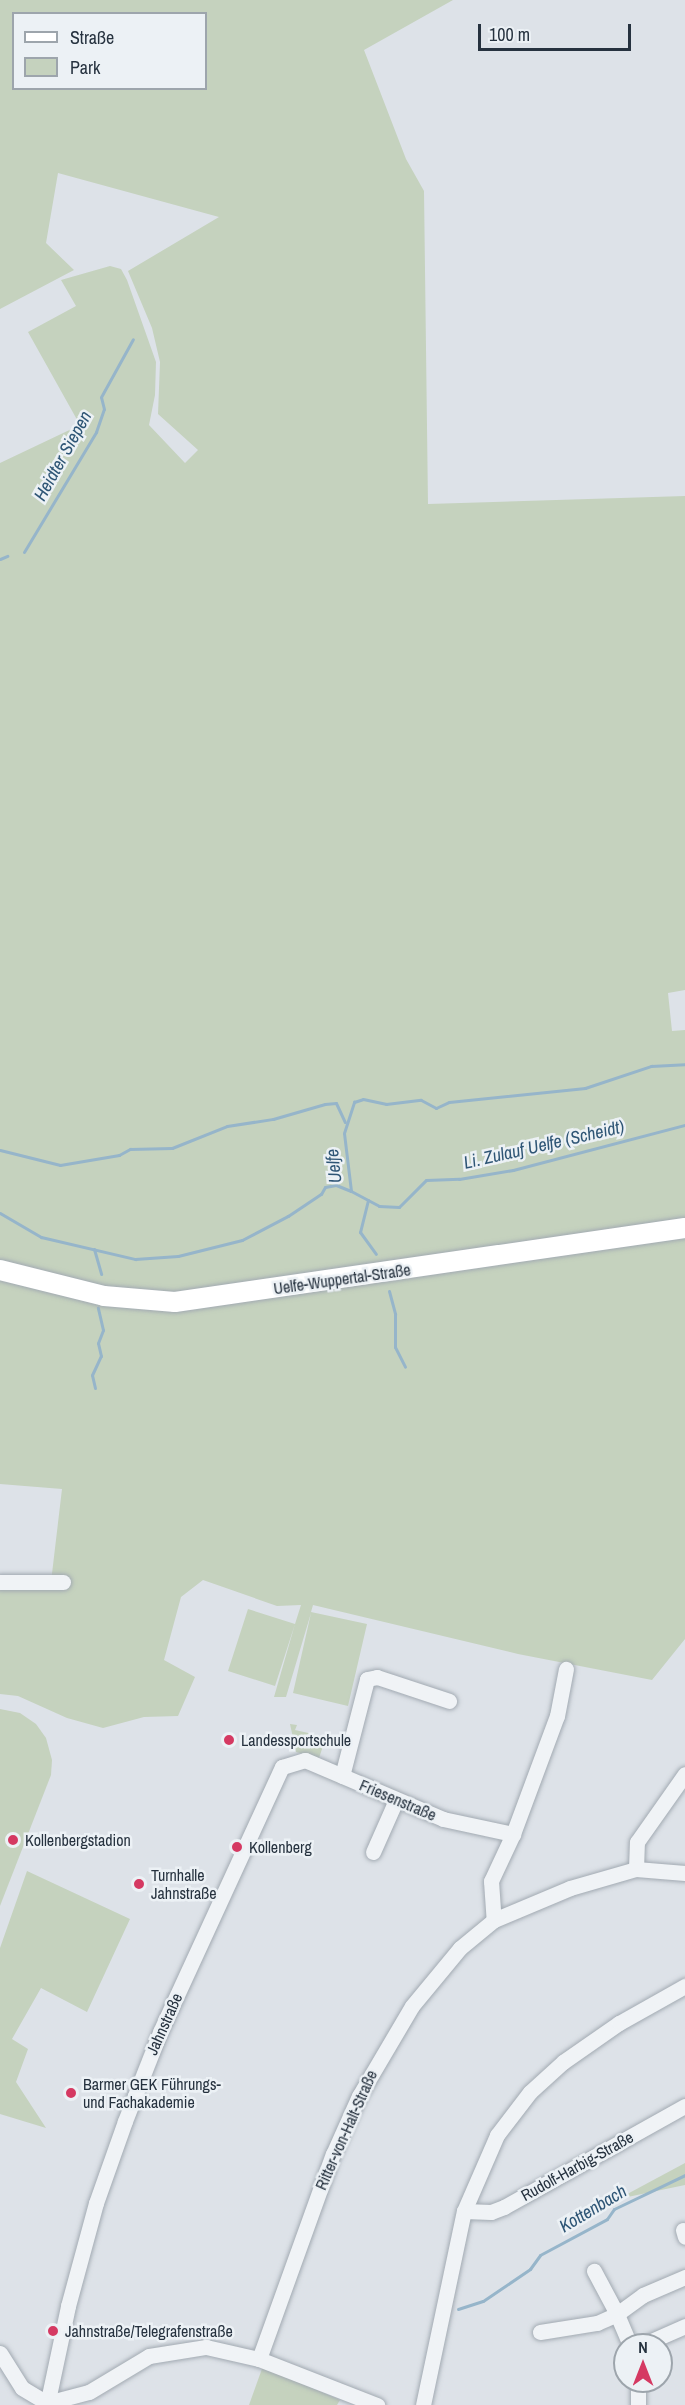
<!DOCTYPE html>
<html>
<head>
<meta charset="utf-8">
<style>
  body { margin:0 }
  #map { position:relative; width:685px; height:2405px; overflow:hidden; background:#dde2e8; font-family:"Archivo Narrow",sans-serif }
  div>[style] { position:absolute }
  .green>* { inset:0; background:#c5d2be }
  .stream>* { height:3px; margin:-1.5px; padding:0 1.5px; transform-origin:1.5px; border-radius:1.5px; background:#96b5ca }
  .roads { filter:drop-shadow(0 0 2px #a2aab2) drop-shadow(0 0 2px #a2aab2) }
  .minor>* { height:15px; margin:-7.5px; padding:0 7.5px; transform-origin:7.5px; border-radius:7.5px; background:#f0f3f6 }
  .major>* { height:20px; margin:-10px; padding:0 10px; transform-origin:10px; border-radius:10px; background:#fff }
  .dots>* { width:16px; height:16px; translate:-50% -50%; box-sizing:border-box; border:3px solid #ecf1f5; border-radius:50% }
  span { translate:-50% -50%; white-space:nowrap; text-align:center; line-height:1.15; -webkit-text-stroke:5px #ecf1f5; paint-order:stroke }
  .street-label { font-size:16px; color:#26323f }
  .poi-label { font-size:16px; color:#26323f }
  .left { translate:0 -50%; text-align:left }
  .water-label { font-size:18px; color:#2e5575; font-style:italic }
  .legend { position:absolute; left:12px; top:12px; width:195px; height:78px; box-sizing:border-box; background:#ecf1f5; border:2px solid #9da5ac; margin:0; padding:8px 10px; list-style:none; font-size:18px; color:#26323f }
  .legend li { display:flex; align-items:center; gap:12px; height:30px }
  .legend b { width:30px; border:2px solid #9da5ac }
  .north { position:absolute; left:613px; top:2333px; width:60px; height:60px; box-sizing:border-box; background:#ecf1f5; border:2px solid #9da5ac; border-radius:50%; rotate:0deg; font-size:16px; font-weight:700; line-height:24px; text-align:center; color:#26323f }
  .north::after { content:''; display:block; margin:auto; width:21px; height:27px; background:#d53962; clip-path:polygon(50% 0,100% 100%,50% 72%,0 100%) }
  .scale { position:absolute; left:478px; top:24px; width:153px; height:27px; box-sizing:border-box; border:3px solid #26323f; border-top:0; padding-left:8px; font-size:18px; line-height:21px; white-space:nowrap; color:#26323f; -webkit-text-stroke:4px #ecf1f5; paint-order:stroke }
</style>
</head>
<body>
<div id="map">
  <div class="green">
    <i style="clip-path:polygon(evenodd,0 0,453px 0,364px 50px,406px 159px,424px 191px,428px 504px,685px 496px,685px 990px,668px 993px,672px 1031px,685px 1030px,685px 1224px,150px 1299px,0 1266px,0 463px,80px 425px,28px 332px,76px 306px,61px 280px,110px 266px,121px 269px,127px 280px,156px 362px,155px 395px,149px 425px,185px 463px,198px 450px,158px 414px,160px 362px,152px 328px,128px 271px,219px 217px,58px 173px,46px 243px,74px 270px,0 309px,0 0,14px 14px,206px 14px,206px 88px,14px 88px,14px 14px)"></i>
    <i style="clip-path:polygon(685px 1234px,685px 1639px,652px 1680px,518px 1654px,313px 1605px,311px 1612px,367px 1624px,348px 1706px,293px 1693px,311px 1613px,286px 1697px,274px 1697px,295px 1624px,275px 1686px,228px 1671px,248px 1609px,295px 1624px,301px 1605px,277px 1606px,203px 1580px,181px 1597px,164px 1660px,195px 1677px,178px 1716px,144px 1717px,103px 1728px,67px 1718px,18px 1696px,0 1694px,0 1582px,51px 1582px,62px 1489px,0 1484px,0 1275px,112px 1300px)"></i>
    <i style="clip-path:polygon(0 1709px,20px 1713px,36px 1724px,46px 1738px,52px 1760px,51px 1775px,0 1906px)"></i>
    <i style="clip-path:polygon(290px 1724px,297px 1725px,295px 1730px,326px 1737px,319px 1758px,296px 1752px)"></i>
    <i style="clip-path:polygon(27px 1871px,130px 1919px,87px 2012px,41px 1988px,12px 2039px,28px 2049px,16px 2082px,46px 2128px,0 2114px,0 1948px)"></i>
    <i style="clip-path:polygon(685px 2163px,685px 2185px,618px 2199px)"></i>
    <i style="clip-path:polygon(263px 2366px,340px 2400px,337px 2405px,249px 2405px)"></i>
  </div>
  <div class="stream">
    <i style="left:24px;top:552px;width:140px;rotate:-59deg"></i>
    <i style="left:96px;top:432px;width:24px;rotate:-71deg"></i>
    <i style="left:104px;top:409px;width:12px;rotate:-104deg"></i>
    <i style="left:101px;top:397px;width:66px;rotate:-61.1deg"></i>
    <i style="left:0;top:559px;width:8px;rotate:-23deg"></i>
    <i style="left:0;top:1150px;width:62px;rotate:14deg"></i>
    <i style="left:60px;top:1165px;width:60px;rotate:-9.6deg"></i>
    <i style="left:119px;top:1155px;width:13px;rotate:-29deg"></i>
    <i style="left:130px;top:1149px;width:42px;rotate:-1.4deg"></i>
    <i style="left:172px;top:1148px;width:59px;rotate:-21.8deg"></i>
    <i style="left:227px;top:1126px;width:47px;rotate:-8.7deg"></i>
    <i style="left:273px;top:1119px;width:54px;rotate:-16.1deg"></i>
    <i style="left:325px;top:1104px;width:11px;rotate:-5deg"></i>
    <i style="left:336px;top:1103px;width:21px;rotate:65deg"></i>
    <i style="left:351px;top:1191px;width:32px;rotate:28deg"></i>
    <i style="left:379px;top:1206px;width:20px;rotate:3deg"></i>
    <i style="left:399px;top:1207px;width:38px;rotate:-45deg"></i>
    <i style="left:426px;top:1180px;width:33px;rotate:-2deg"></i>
    <i style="left:459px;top:1179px;width:55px;rotate:-9.5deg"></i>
    <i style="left:513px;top:1170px;width:178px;rotate:-14.7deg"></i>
    <i style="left:368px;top:1200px;width:33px;rotate:104deg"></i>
    <i style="left:360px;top:1232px;width:27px;rotate:54deg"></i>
    <i style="left:0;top:1213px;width:48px;rotate:30.3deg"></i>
    <i style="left:41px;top:1237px;width:97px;rotate:13.2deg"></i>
    <i style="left:135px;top:1259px;width:43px;rotate:-4deg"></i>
    <i style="left:178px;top:1256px;width:66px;rotate:-14deg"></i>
    <i style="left:242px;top:1240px;width:52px;rotate:-27.6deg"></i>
    <i style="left:288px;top:1216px;width:40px;rotate:-34deg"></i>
    <i style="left:321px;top:1194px;width:8px;rotate:-60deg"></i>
    <i style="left:325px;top:1187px;width:11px;rotate:-10deg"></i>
    <i style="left:336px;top:1185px;width:16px;rotate:22deg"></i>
    <i style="left:351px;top:1191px;width:58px;rotate:-96.9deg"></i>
    <i style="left:344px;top:1133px;width:33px;rotate:-72deg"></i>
    <i style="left:354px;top:1102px;width:9px;rotate:-18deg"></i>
    <i style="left:363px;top:1099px;width:24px;rotate:12deg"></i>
    <i style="left:386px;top:1104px;width:35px;rotate:-7deg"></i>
    <i style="left:421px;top:1100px;width:17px;rotate:28deg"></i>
    <i style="left:436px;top:1108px;width:14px;rotate:-25deg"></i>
    <i style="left:449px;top:1102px;width:137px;rotate:-5.9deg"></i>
    <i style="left:585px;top:1088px;width:70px;rotate:-18.4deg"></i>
    <i style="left:651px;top:1066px;width:34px;rotate:-3deg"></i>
    <i style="left:94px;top:1249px;width:26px;rotate:74deg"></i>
    <i style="left:389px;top:1291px;width:24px;rotate:75deg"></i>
    <i style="left:395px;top:1314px;width:33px;rotate:90deg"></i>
    <i style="left:395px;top:1347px;width:22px;rotate:63deg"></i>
    <i style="left:95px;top:1388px;width:13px;rotate:-103deg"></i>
    <i style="left:92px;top:1375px;width:21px;rotate:-65deg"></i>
    <i style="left:101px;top:1356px;width:13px;rotate:-103deg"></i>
    <i style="left:98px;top:1343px;width:14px;rotate:-69deg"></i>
    <i style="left:103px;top:1330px;width:23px;rotate:-103deg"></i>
    <i style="left:458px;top:2309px;width:26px;rotate:-18deg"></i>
    <i style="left:483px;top:2301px;width:57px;rotate:-34.2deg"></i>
    <i style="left:530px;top:2269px;width:17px;rotate:-54deg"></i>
    <i style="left:540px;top:2255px;width:76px;rotate:-28.2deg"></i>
    <i style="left:607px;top:2219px;width:12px;rotate:-55deg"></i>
    <i style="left:614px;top:2209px;width:79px;rotate:-25.6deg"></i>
  </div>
  <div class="roads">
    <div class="minor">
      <i style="left:0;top:1582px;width:63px"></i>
      <i style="left:342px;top:1776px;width:100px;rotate:-75.5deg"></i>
      <i style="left:367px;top:1679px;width:10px;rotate:-11deg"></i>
      <i style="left:377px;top:1677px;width:76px;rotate:18.4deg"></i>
      <i style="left:513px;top:1834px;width:126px;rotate:-69.6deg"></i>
      <i style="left:557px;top:1716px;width:48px;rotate:-79.2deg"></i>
      <i style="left:373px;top:1852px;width:57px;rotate:-66.1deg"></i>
      <i style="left:636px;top:1869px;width:27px;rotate:-88deg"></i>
      <i style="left:637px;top:1842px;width:83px;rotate:-54.8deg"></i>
      <i style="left:464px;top:2211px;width:27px;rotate:2deg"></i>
      <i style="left:491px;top:2212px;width:14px;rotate:-21deg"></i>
      <i style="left:504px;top:2207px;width:207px;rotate:-29.2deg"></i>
      <i style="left:683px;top:2230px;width:7px;rotate:74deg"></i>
      <i style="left:540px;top:2332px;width:58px;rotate:-9deg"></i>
      <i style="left:597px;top:2323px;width:22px;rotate:-24deg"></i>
      <i style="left:617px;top:2314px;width:49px;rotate:-118.1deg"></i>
      <i style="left:630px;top:2345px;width:34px;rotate:-113deg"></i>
      <i style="left:617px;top:2314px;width:32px;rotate:-36deg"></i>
      <i style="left:643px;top:2295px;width:46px;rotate:-23.2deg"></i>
      <i style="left:642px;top:2345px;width:47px;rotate:-23.8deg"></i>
      <i style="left:0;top:2353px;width:41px;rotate:57.8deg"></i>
      <i style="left:22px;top:2388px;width:29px;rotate:31deg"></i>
      <i style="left:47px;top:2403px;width:43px;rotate:-14.7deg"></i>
      <i style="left:89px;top:2392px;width:70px;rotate:-31deg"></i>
      <i style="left:149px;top:2356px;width:58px;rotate:-9deg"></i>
      <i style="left:206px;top:2347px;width:54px;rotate:12.8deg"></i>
      <i style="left:259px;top:2359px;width:127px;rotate:21.3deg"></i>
      <i style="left:259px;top:2359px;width:218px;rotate:-70.2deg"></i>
      <i style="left:333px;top:2154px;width:64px;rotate:-65.9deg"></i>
      <i style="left:359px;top:2096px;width:104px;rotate:-59.5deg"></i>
      <i style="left:412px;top:2006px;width:75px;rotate:-50.4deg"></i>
      <i style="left:460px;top:1948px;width:44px;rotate:-39.5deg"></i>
      <i style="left:494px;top:1920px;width:82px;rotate:-22.8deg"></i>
      <i style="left:570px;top:1888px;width:69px;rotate:-16.1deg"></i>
      <i style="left:636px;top:1869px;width:49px;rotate:4.7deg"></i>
      <i style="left:638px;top:2381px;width:24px;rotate:90deg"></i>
      <i style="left:47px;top:2405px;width:101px;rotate:-78deg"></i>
      <i style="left:68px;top:2306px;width:107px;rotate:-74.8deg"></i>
      <i style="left:96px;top:2203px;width:87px;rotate:-70.5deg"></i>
      <i style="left:125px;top:2121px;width:96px;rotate:-68.5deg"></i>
      <i style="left:160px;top:2032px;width:292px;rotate:-65.3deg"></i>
      <i style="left:282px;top:1767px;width:24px;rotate:-17deg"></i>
      <i style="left:305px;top:1760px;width:150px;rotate:23.1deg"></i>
      <i style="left:443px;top:1819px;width:72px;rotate:12.1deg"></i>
      <i style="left:513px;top:1834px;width:52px;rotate:115.1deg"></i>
      <i style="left:491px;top:1881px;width:39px;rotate:86deg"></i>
      <i style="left:423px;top:2405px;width:198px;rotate:-78.1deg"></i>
      <i style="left:464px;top:2211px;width:83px;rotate:-66.5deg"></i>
      <i style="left:497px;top:2135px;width:54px;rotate:-52.5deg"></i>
      <i style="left:530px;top:2092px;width:45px;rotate:-42.3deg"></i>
      <i style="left:563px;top:2062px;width:68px;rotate:-34.9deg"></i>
      <i style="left:619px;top:2023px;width:76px;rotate:-29.3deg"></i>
    </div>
    <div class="major">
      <i style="left:0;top:1270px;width:107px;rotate:14deg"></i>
      <i style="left:104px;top:1296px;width:71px;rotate:4.8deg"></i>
      <i style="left:175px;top:1302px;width:515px;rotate:-8.26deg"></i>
    </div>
  </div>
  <div class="dots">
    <i style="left:229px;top:1740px;background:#d53962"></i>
    <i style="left:13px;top:1840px;background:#d53962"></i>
    <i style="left:237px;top:1847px;background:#d53962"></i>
    <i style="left:139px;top:1884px;background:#d53962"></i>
    <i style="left:71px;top:2093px;background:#d53962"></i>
    <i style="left:53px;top:2331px;background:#d53962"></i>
  </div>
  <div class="street-label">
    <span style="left:342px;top:1279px;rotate:-8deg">Uelfe-Wuppertal-Straße</span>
    <span style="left:398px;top:1800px;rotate:23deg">Friesenstraße</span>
    <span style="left:164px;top:2024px;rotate:-66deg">Jahnstraße</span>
    <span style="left:346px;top:2130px;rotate:-66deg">Ritter-von-Halt-Straße</span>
    <span style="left:577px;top:2166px;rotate:-29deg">Rudolf-Harbig-Straße</span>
  </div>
  <div class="poi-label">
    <span class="left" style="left:241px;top:1740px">Landessportschule</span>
    <span class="left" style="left:25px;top:1840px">Kollenbergstadion</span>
    <span class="left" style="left:249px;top:1847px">Kollenberg</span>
    <span class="left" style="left:151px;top:1884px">Turnhalle<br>Jahnstraße</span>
    <span class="left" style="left:83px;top:2093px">Barmer GEK Führungs-<br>und Fachakademie</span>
    <span class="left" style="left:65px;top:2331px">Jahnstraße/Telegrafenstraße</span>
  </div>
  <div class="water-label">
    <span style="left:63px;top:456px;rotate:-61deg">Heidter Siepen</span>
    <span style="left:544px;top:1145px;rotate:-13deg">Li. Zulauf Uelfe (Scheidt)</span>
    <span style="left:334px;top:1166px;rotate:-96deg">Uelfe</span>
    <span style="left:593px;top:2209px;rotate:-31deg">Kottenbach</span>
  </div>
  <ul class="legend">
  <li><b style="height:8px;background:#fff"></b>Straße</li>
  <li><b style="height:16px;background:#c5d2be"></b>Park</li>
  </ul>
  <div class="north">N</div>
  <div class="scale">100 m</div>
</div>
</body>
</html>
